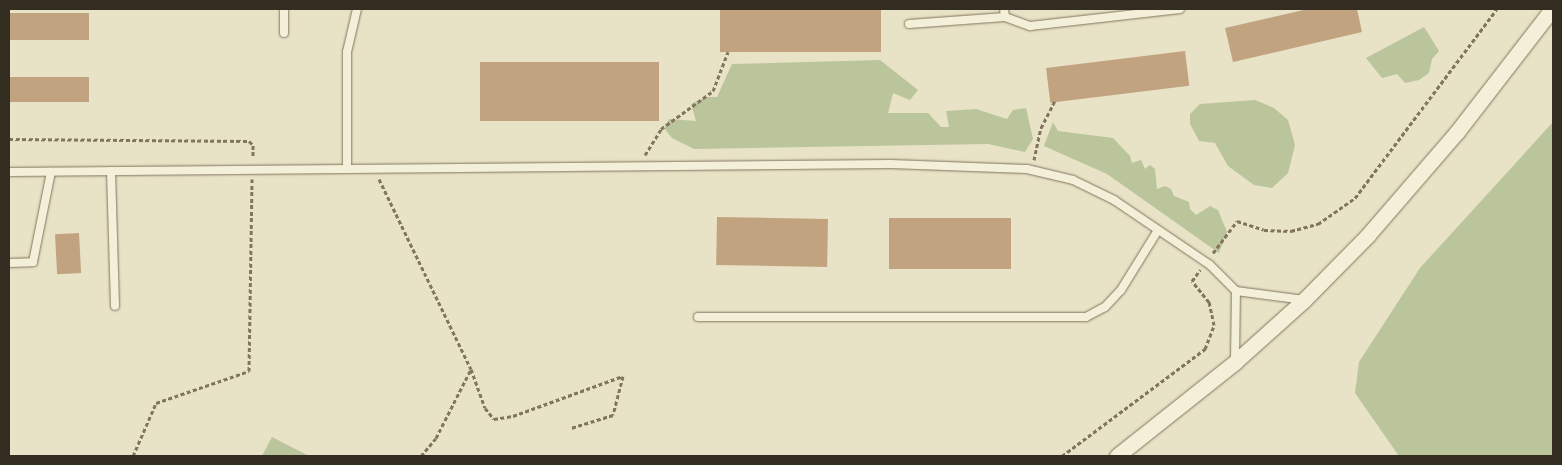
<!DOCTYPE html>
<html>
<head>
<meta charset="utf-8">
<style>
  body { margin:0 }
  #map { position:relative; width:1562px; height:465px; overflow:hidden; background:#e8e2c6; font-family:"Libre Baskerville",serif }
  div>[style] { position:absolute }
  .green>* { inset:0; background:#bbc59b }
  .building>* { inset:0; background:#c2a380; transform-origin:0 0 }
  .path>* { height:3px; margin-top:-1.5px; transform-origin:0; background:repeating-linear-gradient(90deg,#81755e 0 4px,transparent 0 6.5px) }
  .roads { filter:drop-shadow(0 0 1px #81755e) drop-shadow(0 0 1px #81755e) }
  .service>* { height:8px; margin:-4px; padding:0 4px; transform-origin:4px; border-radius:4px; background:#f4efd8 }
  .minor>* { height:15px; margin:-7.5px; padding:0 7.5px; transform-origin:7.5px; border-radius:7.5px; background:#f4efd8 }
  span { translate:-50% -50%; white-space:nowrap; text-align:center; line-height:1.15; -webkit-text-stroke:4.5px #f1ecd4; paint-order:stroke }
  .frame { position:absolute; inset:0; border:10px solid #332c20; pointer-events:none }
</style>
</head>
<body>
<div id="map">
  <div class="green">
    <i style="clip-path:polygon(1424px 27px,1439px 51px,1432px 59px,1429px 73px,1419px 80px,1405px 83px,1397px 74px,1382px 78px,1366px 58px)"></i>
    <i style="clip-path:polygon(880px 60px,918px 90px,910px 100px,893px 93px,888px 113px,928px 113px,941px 127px,949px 127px,946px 111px,976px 109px,1007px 119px,1013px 110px,1026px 108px,1033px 139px,1025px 152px,988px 144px,694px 149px,672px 138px,664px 128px,669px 119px,696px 121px,691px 104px,706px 97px,717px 97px,732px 64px)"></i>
    <i style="clip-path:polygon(1255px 100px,1274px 108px,1288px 120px,1295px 145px,1288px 173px,1272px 188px,1254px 185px,1228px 166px,1215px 143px,1199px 141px,1190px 124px,1190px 114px,1200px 104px)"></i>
    <i style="clip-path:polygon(1053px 122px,1058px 131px,1113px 138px,1130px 156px,1132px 163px,1141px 160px,1145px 169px,1150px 165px,1155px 169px,1157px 189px,1165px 186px,1171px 189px,1174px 196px,1189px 202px,1190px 209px,1196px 215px,1210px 206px,1218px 210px,1227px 232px,1219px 253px,1107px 174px,1044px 146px)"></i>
    <i style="clip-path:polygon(1553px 122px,1553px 456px,1399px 456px,1355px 393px,1359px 362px,1420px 268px)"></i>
    <i style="clip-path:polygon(272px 437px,309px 456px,262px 456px)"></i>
  </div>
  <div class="building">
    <i style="left:720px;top:9px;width:161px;height:43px"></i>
    <i style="clip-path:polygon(1308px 9px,1357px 9px,1362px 32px,1233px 62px,1225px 28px)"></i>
    <i style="left:9px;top:13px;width:80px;height:27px"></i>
    <i style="left:1185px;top:51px;width:35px;height:140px;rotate:83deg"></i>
    <i style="left:480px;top:62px;width:179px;height:59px"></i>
    <i style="left:9px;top:77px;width:80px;height:25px"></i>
    <i style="left:717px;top:217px;width:111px;height:48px;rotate:1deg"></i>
    <i style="left:889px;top:218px;width:122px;height:51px"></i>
    <i style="left:79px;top:233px;width:40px;height:24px;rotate:87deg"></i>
  </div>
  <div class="path">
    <i style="left:9px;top:139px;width:240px;rotate:0.5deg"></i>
    <i style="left:249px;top:141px;width:6px;rotate:45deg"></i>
    <i style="left:253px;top:145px;width:13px;rotate:90deg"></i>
    <i style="left:645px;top:155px;width:31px;rotate:-58deg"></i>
    <i style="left:661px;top:129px;width:64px;rotate:-36.2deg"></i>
    <i style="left:713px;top:91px;width:42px;rotate:-69deg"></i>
    <i style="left:1034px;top:160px;width:33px;rotate:-78deg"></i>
    <i style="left:1041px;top:128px;width:31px;rotate:-63deg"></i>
    <i style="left:379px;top:179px;width:211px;rotate:64.2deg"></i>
    <i style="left:471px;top:369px;width:41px;rotate:70.3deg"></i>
    <i style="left:485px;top:408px;width:14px;rotate:51deg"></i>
    <i style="left:494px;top:419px;width:19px;rotate:-9deg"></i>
    <i style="left:513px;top:416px;width:117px;rotate:-20deg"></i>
    <i style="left:623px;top:376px;width:40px;rotate:104.4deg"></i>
    <i style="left:613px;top:415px;width:44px;rotate:162.8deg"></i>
    <i style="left:1213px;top:253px;width:40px;rotate:-53deg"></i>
    <i style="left:1237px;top:221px;width:28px;rotate:18deg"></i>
    <i style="left:1264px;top:230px;width:27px;rotate:2deg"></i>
    <i style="left:1291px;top:231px;width:28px;rotate:-15deg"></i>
    <i style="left:1318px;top:224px;width:45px;rotate:-35.1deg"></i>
    <i style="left:1355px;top:198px;width:236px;rotate:-53.1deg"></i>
    <i style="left:133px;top:456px;width:58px;rotate:-66.5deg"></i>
    <i style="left:156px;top:403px;width:98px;rotate:-19deg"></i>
    <i style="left:249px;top:371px;width:192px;rotate:-89.1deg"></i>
    <i style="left:421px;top:456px;width:23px;rotate:-50deg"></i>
    <i style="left:436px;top:438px;width:77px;rotate:-63.1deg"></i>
    <i style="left:1062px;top:456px;width:179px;rotate:-36.8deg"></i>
    <i style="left:1205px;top:349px;width:26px;rotate:-69deg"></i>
    <i style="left:1214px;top:325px;width:24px;rotate:-102deg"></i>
    <i style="left:1209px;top:302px;width:27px;rotate:-129deg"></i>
    <i style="left:1192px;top:281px;width:14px;rotate:-54deg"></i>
  </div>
  <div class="roads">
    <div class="service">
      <i style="left:284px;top:9px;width:24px;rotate:90deg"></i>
      <i style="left:1005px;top:17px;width:27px;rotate:20deg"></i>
      <i style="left:1030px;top:26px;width:151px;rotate:-6.5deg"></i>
      <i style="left:909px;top:24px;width:96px;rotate:-4.2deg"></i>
      <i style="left:1005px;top:17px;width:8px;rotate:-97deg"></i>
      <i style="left:347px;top:169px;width:117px;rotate:-90deg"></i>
      <i style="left:347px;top:52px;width:44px;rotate:-76.9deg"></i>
      <i style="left:111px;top:171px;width:135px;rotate:88.3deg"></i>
      <i style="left:9px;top:172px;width:882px;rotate:-0.52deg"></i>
      <i style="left:891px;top:164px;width:136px;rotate:2.1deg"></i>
      <i style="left:1027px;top:169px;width:47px;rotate:13.4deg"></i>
      <i style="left:1073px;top:180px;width:46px;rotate:26deg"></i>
      <i style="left:1114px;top:200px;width:116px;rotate:34.1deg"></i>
      <i style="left:1210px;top:265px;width:37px;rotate:45deg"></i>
      <i style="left:9px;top:263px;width:24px;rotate:-2deg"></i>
      <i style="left:33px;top:262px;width:92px;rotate:-78.7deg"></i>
      <i style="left:698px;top:317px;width:388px"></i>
      <i style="left:1086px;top:317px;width:21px;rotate:-28deg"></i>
      <i style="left:1105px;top:307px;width:23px;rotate:-47deg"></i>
      <i style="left:1121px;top:290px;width:70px;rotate:-58.3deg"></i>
      <i style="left:1235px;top:360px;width:69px;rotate:-89.2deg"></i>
      <i style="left:1236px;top:291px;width:69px;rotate:7.5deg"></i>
    </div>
    <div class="minor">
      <i style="left:1117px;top:456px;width:151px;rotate:-38.5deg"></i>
      <i style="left:1235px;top:362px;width:93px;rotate:-41.9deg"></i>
      <i style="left:1304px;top:300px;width:91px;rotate:-45.4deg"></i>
      <i style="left:1368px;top:235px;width:136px;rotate:-49.2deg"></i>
      <i style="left:1457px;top:132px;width:155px;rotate:-52.3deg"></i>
    </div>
  </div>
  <div class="frame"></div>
</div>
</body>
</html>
